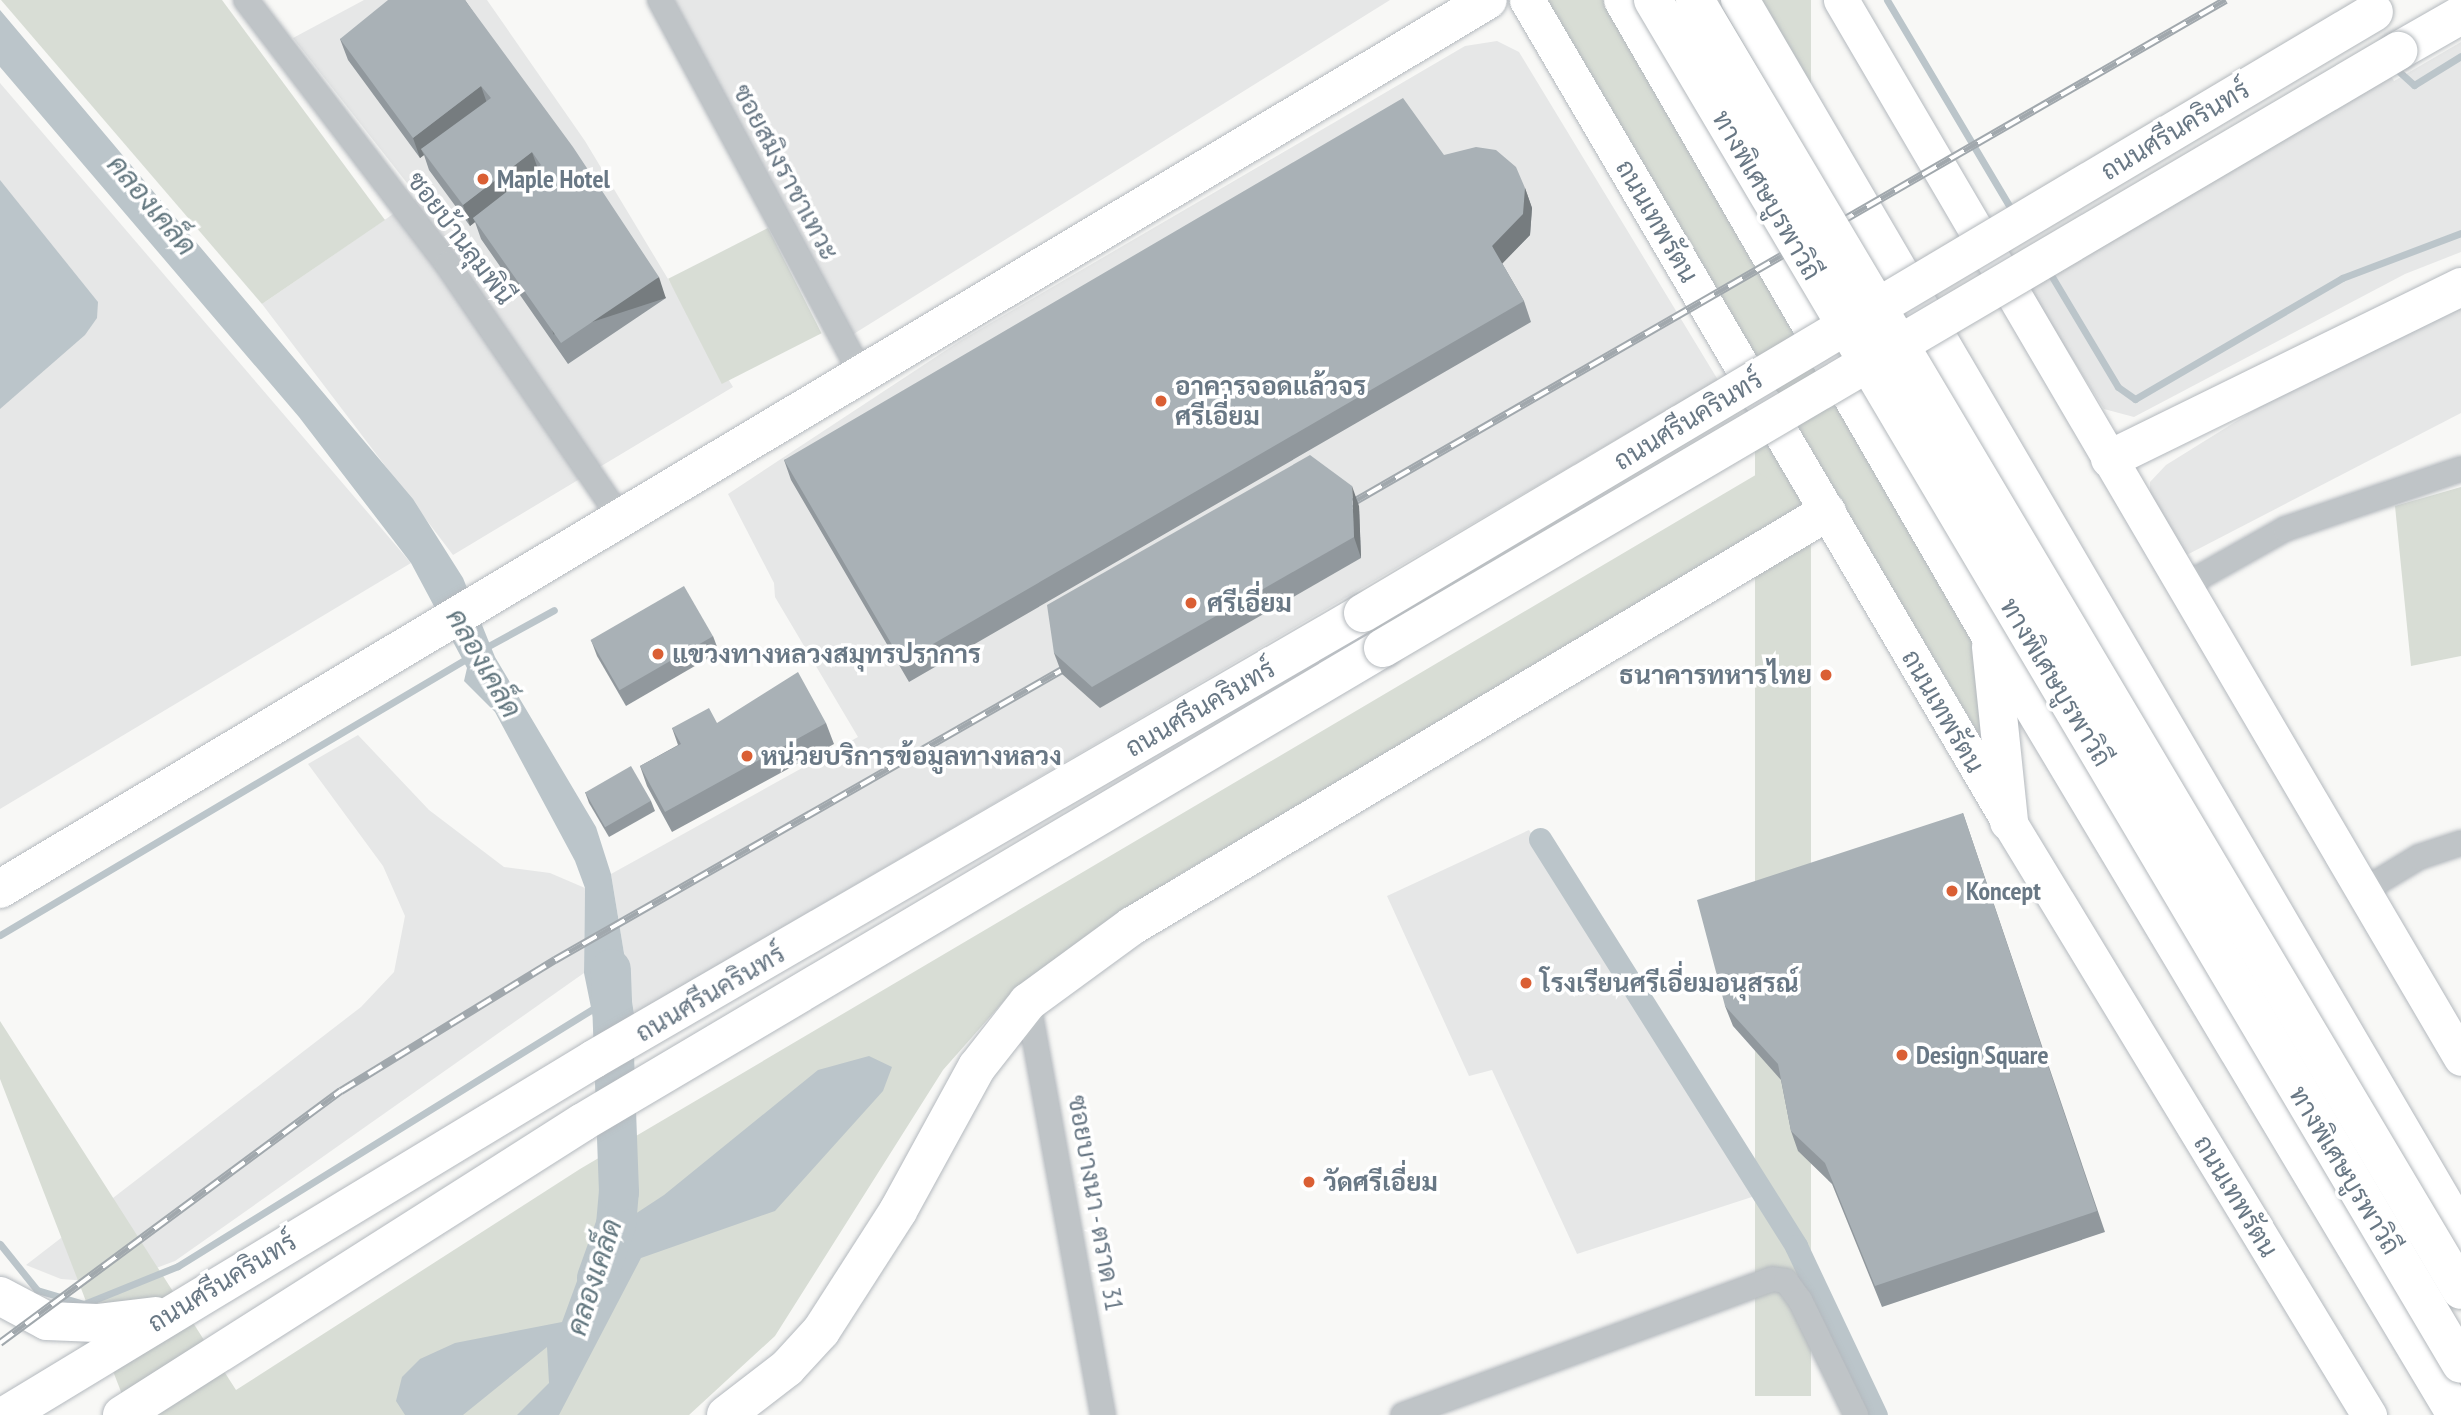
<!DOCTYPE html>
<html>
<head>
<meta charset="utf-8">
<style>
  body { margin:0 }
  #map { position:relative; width:2461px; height:1415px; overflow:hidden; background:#f8f8f6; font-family:"PT Sans Narrow",Sarabun,sans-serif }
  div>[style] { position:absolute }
  .built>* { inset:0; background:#e6e7e7 }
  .green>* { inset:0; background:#d8ddd5; transform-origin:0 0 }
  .water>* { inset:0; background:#bbc5ca }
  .stream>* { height:7px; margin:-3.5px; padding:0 3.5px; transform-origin:3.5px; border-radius:3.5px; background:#bbc5ca }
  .canal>* { height:23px; margin:-11.5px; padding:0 11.5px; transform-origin:11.5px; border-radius:11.5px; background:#bbc5ca }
  .river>* { height:40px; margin:-20px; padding:0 20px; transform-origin:20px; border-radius:20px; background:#bbc5ca }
  .roads { filter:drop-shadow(0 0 2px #b4b9be) drop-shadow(0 0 2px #b4b9be) }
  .street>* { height:24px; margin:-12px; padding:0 12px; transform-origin:12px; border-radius:12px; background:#bfc4c7 }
  .secondary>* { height:35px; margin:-17.5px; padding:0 17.5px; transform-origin:17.5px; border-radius:17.5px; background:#fff }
  .primary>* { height:38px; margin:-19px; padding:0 19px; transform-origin:19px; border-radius:19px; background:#fff }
  .highway>* { height:38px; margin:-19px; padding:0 19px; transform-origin:19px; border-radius:19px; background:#fff }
  .rail>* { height:8px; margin-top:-4px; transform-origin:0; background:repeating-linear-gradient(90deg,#fff 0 16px,#a1a8ad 0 32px); box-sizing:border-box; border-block:2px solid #a1a8ad }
  .bridges { filter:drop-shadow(0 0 2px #b3b8bc) drop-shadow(0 0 2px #b3b8bc) }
  .primary-bridge>* { height:38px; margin:-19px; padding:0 19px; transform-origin:19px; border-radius:19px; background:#fff }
  .highway-bridge>* { height:38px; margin:-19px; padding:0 19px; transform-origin:19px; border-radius:19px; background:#fff }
  .wall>* { inset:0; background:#91989d }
  .shaded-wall>* { inset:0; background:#767c7f; transform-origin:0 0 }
  .building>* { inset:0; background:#a9b1b6; transform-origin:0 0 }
  .dots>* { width:19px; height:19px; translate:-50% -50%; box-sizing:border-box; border:4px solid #fff; border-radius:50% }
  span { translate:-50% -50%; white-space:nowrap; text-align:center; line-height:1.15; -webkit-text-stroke:7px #fff; paint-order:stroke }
  .street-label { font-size:26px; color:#697885 }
  .poi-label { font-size:26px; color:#697885; font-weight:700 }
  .left { translate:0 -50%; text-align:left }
  .right { translate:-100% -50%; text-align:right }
  .water-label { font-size:28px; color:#647880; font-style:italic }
</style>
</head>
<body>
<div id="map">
  <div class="built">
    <i style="clip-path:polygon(364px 0,487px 0,585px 141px,733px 387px,453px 555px,262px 304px,418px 197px,293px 38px)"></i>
    <i style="clip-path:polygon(674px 0,1390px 0,852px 335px)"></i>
    <i style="clip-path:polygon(1497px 41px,1519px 52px,1718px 380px,634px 1014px,611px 874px,858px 737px,775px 597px,774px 583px,728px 494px,960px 341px,1465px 46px)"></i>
    <i style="clip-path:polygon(2461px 42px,2461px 252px,2405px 274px,2134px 417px,2104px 409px,2009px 258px,2373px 48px,2394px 81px)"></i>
    <i style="clip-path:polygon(0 83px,411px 563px,0 809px)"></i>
    <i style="clip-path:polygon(2461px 305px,2461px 413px,2177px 560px,2150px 499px,2150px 482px,2166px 465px,2285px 391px)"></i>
    <i style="clip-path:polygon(358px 735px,429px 810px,504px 867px,550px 873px,585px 888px,584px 973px,175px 1261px,116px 1283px,61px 1279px,26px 1265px,361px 1007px,394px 972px,405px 916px,383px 866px,308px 764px)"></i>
    <i style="clip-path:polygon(1529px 830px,1758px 1195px,1577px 1254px,1492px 1070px,1469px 1076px,1387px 896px)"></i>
  </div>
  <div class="green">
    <i style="clip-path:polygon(1px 0,222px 0,385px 220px,262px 304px)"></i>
    <i style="clip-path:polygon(1543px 0,1615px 0,1968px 617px,1987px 729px,1978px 733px)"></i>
    <i style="left:1755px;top:0;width:56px;height:1396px"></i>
    <i style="left:768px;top:228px;width:118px;height:112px;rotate:63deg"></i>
    <i style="clip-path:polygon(1759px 473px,1778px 485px,1783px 508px,1772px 532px,1177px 876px,1011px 993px,943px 1070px,775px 1336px,689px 1415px,130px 1415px,0 1079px,0 1021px,236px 1390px,580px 1169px)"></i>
    <i style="clip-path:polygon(2461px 487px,2461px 656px,2411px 666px,2395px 506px)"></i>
  </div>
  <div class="water">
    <i style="clip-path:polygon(0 10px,413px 499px,463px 578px,495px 657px,596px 827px,611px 874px,634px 1014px,596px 1032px,584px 973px,585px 888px,575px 861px,495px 712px,464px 681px,467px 668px,411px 563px,299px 417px,0 67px)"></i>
    <i style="clip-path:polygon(0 180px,98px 302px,97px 318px,85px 335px,0 409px)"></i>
    <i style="clip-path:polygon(869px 1056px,892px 1067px,883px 1091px,775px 1211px,641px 1258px,559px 1415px,517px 1415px,549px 1383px,547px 1347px,463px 1415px,405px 1415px,396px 1401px,402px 1377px,420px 1359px,455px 1343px,562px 1322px,591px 1243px,664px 1195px,818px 1070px)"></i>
  </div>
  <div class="stream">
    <i style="left:1887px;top:0;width:247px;rotate:59.3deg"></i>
    <i style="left:2394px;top:67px;width:27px;rotate:42deg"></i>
    <i style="left:2414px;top:85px;width:55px;rotate:-31.7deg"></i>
    <i style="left:2048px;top:270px;width:136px;rotate:59.1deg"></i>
    <i style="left:2118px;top:387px;width:21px;rotate:35deg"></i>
    <i style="left:2135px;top:399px;width:240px;rotate:-30.3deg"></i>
    <i style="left:2342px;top:278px;width:127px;rotate:-20.7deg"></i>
    <i style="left:481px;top:650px;width:83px;rotate:-28.7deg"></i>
    <i style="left:0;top:935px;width:547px;rotate:-30.64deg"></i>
    <i style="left:0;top:1244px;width:59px;rotate:51.2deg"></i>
    <i style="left:37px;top:1290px;width:49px;rotate:16.6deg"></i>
    <i style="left:84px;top:1304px;width:101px;rotate:-22deg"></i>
    <i style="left:178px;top:1266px;width:495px;rotate:-31.8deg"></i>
  </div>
  <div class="canal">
    <i style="left:1540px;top:839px;width:481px;rotate:57.8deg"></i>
    <i style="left:1796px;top:1246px;width:187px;rotate:64.7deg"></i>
  </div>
  <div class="river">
    <i style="left:597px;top:1278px;width:56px;rotate:-70.3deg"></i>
    <i style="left:616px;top:1225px;width:33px;rotate:-85deg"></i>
    <i style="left:619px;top:1192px;width:223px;rotate:-92.1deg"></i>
  </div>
  <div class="roads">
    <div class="street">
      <i style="left:246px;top:0;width:332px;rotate:52.7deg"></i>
      <i style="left:447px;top:264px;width:307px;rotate:55.7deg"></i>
      <i style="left:660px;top:0;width:422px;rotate:61.7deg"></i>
      <i style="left:2184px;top:586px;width:116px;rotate:-29.4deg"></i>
      <i style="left:2285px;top:529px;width:186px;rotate:-18.8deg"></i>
      <i style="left:2361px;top:892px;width:68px;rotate:-31.1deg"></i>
      <i style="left:2419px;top:857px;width:44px;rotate:-18.4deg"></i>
      <i style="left:1028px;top:1002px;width:420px;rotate:79.7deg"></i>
      <i style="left:1403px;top:1415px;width:393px;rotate:-20.2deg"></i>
      <i style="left:1772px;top:1279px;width:14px;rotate:8deg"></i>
      <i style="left:1786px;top:1281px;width:24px;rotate:54deg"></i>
      <i style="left:1800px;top:1300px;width:128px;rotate:64deg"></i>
    </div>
    <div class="secondary">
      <i style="left:1527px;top:0;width:953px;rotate:59.61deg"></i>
      <i style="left:2009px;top:822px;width:694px;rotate:58.74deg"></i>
      <i style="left:1841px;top:0;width:1226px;rotate:59.63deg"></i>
    </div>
    <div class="primary">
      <i style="left:2398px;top:51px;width:73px;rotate:-29.7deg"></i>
      <i style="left:2110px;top:459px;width:391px;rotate:-26.1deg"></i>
      <i style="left:0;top:889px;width:1733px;rotate:-30.86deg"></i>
      <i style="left:0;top:1296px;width:53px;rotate:28deg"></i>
      <i style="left:47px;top:1321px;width:50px;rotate:2.3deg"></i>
      <i style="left:97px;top:1323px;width:59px;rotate:-6.8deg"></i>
      <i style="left:6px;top:1415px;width:687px;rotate:-31.19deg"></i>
      <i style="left:594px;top:1059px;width:889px;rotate:-30.11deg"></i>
      <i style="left:122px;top:1415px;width:546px;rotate:-32.44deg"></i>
      <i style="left:583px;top:1122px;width:930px;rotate:-30.65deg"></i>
      <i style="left:726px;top:1415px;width:77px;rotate:-37.6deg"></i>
      <i style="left:787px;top:1368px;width:50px;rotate:-47.4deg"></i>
      <i style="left:821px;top:1331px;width:143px;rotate:-57.3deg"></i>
      <i style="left:898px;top:1211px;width:164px;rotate:-61.3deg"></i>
      <i style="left:977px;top:1067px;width:83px;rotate:-51.9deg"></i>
      <i style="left:1028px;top:1002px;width:129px;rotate:-36.2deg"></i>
      <i style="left:1132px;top:926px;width:809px;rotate:-30.78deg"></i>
    </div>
    <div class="highway">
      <i style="left:1623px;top:0;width:733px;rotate:59.97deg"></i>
      <i style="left:1990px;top:635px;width:909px;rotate:59.14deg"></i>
      <i style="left:1740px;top:0;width:1428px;rotate:59.68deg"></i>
      <i style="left:1991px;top:647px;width:176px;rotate:84.1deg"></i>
    </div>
  </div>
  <div class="rail">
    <i style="left:1340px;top:510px;width:1022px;rotate:-29.93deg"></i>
    <i style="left:0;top:1343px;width:424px;rotate:-36.5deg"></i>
    <i style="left:341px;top:1091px;width:251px;rotate:-31.5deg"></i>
    <i style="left:555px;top:960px;width:600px;rotate:-29.77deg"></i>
  </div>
  <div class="bridges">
    <div class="primary-bridge">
      <i style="left:1363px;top:613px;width:1176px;rotate:-30.73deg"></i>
      <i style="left:1383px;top:648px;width:1178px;rotate:-30.46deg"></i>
    </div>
    <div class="highway-bridge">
      <i style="left:1653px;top:0;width:1585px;rotate:59.36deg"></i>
      <i style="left:1695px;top:0;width:1500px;rotate:59.3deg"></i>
    </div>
  </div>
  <div class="wall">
    <i style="clip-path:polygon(465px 0,666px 298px,568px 364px,481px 239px,475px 222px,470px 226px,429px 170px,424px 155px,420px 158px,348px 60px,340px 39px)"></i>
    <i style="clip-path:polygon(1525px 188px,1532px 208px,1530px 235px,1502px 263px,1524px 301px,1531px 322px,909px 682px,791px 480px,784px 460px)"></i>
    <i style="clip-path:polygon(1359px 506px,1361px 558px,1100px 708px,1062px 674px,1054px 653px)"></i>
    <i style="clip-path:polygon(713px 636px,719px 652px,626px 706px,597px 656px,591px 640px)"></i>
    <i style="clip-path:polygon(717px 723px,826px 723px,834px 744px,672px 832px,647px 786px,640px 766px,678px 745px,672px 728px)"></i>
    <i style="clip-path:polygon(585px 792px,651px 801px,655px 811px,609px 837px,589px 803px)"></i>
    <i style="clip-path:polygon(1963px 813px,2105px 1232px,1882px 1307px,1832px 1184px,1798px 1151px,1791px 1131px,1781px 1080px,1733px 1026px,1725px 1006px)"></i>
  </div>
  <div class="shaded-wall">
    <i style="clip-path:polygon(481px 86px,488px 106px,421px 149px,424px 155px,420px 158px,413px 138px)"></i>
    <i style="clip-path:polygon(532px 152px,539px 172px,473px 218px,475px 222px,470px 226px,463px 205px)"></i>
    <i style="clip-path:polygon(1525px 188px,1532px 208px,1530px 235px,1500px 266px,1492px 246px)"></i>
    <i style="left:659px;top:277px;width:22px;height:118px;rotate:72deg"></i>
    <i style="clip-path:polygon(1352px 486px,1359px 506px,1361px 558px,1354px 537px)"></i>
  </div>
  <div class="building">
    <i style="clip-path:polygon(388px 0,465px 0,573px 147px,659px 277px,561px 343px,473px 218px,541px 165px,532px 152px,463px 205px,421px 149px,491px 98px,481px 86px,413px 138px,340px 39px)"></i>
    <i style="clip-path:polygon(1403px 98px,1444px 155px,1476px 147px,1496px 150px,1516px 167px,1525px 188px,1523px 214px,1492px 246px,1524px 301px,902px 662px,784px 460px)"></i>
    <i style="clip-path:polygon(1310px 455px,1352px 486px,1354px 537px,1092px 687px,1054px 653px,1047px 605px)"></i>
    <i style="left:684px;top:586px;width:58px;height:108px;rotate:60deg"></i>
    <i style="clip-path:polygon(798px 672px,826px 723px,665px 812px,640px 766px,681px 744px,672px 728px,709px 708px,717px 723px)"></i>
    <i style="left:631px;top:766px;width:40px;height:53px;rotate:60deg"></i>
    <i style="clip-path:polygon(1963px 813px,2097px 1211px,1875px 1286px,1825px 1163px,1791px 1131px,1778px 1064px,1725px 1006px,1697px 900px)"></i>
  </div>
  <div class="dots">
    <i style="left:483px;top:179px;background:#da5f34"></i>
    <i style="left:1161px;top:401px;background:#da5f34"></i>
    <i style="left:1191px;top:603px;background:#da5f34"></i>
    <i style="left:658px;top:654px;background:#da5f34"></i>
    <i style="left:1826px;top:675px;background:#da5f34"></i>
    <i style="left:747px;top:756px;background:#da5f34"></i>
    <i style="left:1952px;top:891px;background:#da5f34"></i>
    <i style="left:1526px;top:983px;background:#da5f34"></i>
    <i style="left:1902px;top:1055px;background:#da5f34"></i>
    <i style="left:1309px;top:1182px;background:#da5f34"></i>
  </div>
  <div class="street-label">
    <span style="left:2175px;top:130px;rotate:-31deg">ถนนศรีนครินทร์</span>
    <span style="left:786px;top:172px;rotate:62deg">ซอยสมิงราชาเทวะ</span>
    <span style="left:1767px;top:195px;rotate:60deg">ทางพิเศษบูรพาวิถี</span>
    <span style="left:1657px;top:221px;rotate:60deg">ถนนเทพรัตน</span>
    <span style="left:461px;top:238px;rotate:53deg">ซอยบ้านลุมพินี</span>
    <span style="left:1688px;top:420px;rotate:-31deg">ถนนศรีนครินทร์</span>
    <span style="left:2056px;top:682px;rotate:59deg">ทางพิเศษบูรพาวิถี</span>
    <span style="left:1200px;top:708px;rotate:-30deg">ถนนศรีนครินทร์</span>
    <span style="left:1943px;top:711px;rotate:60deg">ถนนเทพรัตน</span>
    <span style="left:710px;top:993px;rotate:-30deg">ถนนศรีนครินทร์</span>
    <span style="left:2345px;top:1170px;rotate:59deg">ทางพิเศษบูรพาวิถี</span>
    <span style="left:2236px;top:1196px;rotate:59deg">ถนนเทพรัตน</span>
    <span style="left:1096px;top:1203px;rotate:80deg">ซอยบางนา - ตราด 31</span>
    <span style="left:222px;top:1282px;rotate:-31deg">ถนนศรีนครินทร์</span>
  </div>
  <div class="poi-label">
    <span class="left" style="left:497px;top:179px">Maple Hotel</span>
    <span class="left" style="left:1175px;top:401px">อาคารจอดแล้วจร<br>ศรีเอี่ยม</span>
    <span class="left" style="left:1207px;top:603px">ศรีเอี่ยม</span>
    <span class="left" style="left:672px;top:654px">แขวงทางหลวงสมุทรปราการ</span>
    <span class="right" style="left:1812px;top:675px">ธนาคารทหารไทย</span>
    <span class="left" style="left:761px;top:756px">หน่วยบริการข้อมูลทางหลวง</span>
    <span class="left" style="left:1966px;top:891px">Koncept</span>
    <span class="left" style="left:1540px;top:983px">โรงเรียนศรีเอี่ยมอนุสรณ์</span>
    <span class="left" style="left:1916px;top:1055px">Design Square</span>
    <span class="left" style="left:1323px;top:1182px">วัดศรีเอี่ยม</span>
  </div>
  <div class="water-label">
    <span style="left:152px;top:205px;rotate:50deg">คลองเคล็ด</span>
    <span style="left:484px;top:663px;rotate:60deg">คลองเคล็ด</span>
    <span style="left:594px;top:1277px;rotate:-72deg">คลองเคล็ด</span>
  </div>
</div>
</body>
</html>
